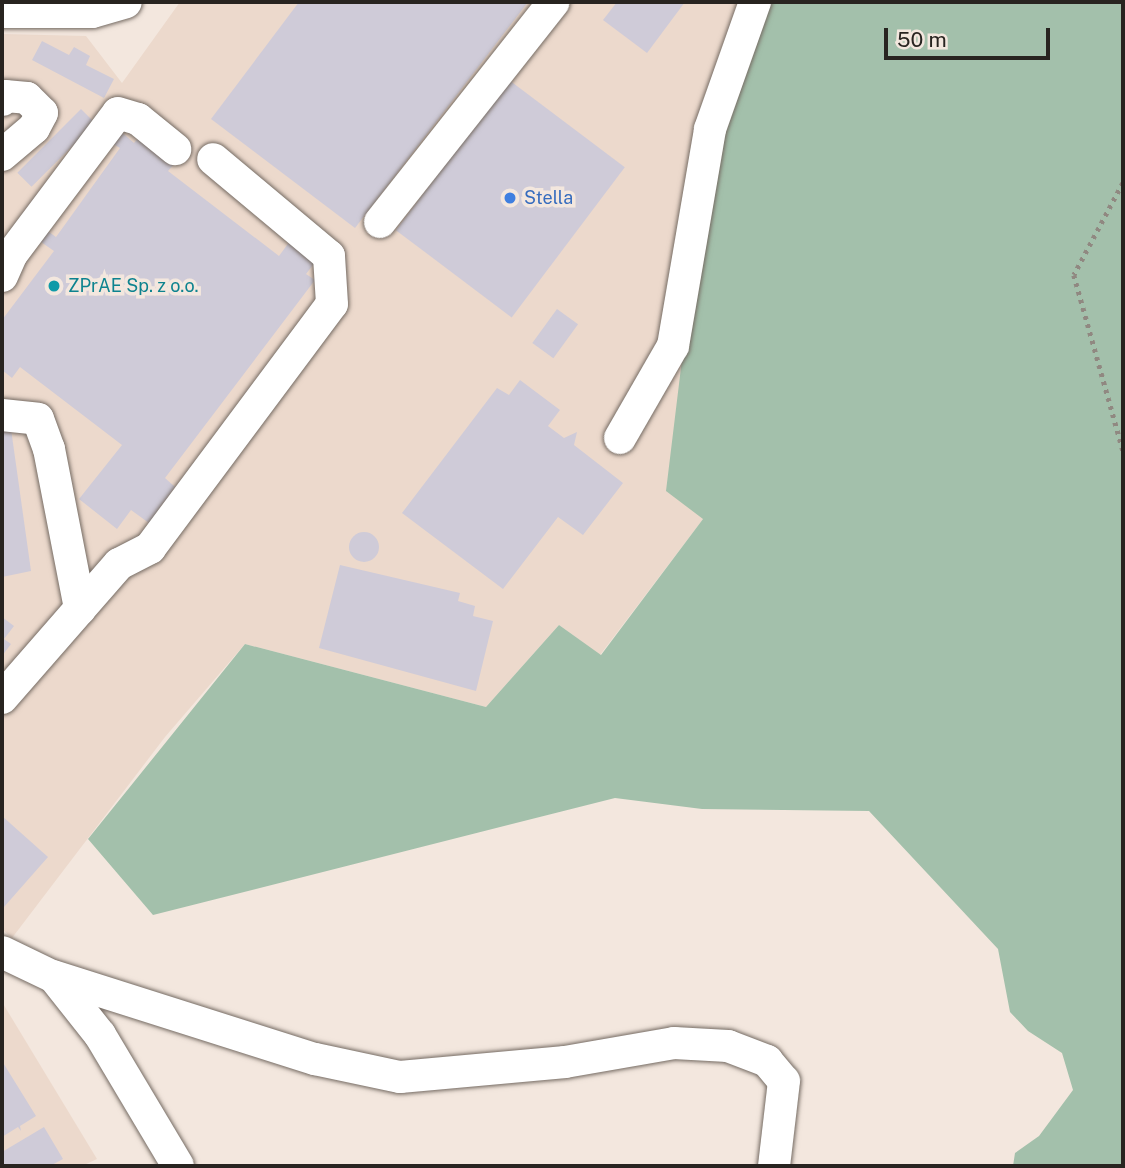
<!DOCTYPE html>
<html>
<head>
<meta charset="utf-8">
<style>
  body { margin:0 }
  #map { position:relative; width:1125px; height:1168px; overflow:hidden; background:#f3e7de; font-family:"Public Sans",sans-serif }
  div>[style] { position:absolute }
  .built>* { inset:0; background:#ecd9cc }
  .green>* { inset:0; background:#a3c0ab }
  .building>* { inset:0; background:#cfcbd8; transform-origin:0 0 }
  .round { border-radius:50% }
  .path>* { height:4.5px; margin-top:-2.25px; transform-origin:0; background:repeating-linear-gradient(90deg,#908881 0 3.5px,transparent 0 8.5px) }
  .roads { filter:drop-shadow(0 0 2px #756b63) drop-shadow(0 0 2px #756b63) }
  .minor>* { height:32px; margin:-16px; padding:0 16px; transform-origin:16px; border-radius:16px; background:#fff }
  .dots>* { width:19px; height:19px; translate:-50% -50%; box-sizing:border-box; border:4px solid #f3e7de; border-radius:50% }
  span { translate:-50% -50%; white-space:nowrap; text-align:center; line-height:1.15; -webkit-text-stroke:7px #f3e7de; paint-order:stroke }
  .shop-label { font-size:18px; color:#366cbe }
  .left { translate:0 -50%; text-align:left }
  .culture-label { font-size:18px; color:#0d838f }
  .frame { position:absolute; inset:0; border:4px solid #282420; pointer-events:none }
  .scale { position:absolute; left:884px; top:28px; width:166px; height:32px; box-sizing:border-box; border:4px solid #282420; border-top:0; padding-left:9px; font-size:21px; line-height:24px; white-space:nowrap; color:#282420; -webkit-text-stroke:5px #f3e7de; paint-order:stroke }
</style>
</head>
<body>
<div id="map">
  <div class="built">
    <i style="clip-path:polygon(180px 2px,740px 2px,683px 353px,703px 519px,600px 655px,559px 625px,486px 707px,245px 644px,165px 737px,12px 938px,2px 929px,2px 34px,86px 36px,122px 83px)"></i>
    <i style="clip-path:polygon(2px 1002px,97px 1159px,82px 1166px,2px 1166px)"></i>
  </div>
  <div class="green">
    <i style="clip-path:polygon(755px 2px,1123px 2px,1123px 1166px,1013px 1166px,1015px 1153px,1039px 1136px,1073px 1090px,1062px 1053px,1028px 1031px,1010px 1012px,998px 949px,869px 811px,702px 809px,615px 798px,153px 915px,88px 839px,245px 644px,486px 707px,559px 625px,601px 655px,703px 519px,666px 491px,710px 129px)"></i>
  </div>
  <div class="building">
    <i style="clip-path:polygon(299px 2px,528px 2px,355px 228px,211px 119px)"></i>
    <i style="clip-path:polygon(617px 2px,685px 2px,647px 53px,603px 20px)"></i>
    <i style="clip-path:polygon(42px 41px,69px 55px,74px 47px,90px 56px,86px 65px,114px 79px,104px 98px,32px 60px)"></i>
    <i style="left:509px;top:80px;width:145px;height:188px;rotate:37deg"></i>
    <i style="left:81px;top:109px;width:20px;height:90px;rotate:45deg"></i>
    <i style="clip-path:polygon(118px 129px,134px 143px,140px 136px,175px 163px,168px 171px,279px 256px,290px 241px,316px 261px,306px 274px,315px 280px,165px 478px,175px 487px,149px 523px,131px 510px,117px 529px,79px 499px,122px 445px,20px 367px,12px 378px,2px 370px,2px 320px,54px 251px,34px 237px,42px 227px,56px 237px,120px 148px,108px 141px)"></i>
    <i style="left:557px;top:309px;width:26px;height:42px;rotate:36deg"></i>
    <i style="clip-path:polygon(520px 380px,560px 410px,548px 426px,564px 438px,577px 432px,574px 445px,623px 483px,583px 535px,558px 517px,503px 589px,402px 513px,497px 388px,509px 395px)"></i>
    <i style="clip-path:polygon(11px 429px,31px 571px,2px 577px,2px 430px)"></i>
    <i class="round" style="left:349px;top:532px;width:30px;height:30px"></i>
    <i style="clip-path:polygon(340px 565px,460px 593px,458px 601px,475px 606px,473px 616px,493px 621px,476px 691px,319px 648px)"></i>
    <i style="clip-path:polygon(2px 617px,14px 626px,4px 639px,11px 644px,2px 656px)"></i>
    <i style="clip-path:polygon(2px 816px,48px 857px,4px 907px,2px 905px)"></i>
    <i style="clip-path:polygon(2px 1061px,36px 1116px,20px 1126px,21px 1131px,18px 1127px,2px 1137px)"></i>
    <i style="clip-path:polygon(44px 1127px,63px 1159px,50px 1166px,2px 1166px,2px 1152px)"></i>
  </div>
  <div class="path">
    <i style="left:1123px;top:183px;width:104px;rotate:118deg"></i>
    <i style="left:1074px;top:275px;width:183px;rotate:74.4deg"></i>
  </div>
  <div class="roads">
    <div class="minor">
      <i style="left:2px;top:12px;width:90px"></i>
      <i style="left:92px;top:12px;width:35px;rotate:-16deg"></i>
      <i style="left:2px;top:100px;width:5px;rotate:-53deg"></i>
      <i style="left:5px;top:96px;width:22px;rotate:5deg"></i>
      <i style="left:27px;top:98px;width:21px;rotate:45deg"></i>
      <i style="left:42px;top:113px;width:17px;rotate:118deg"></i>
      <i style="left:34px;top:128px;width:42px;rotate:139.8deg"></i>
      <i style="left:380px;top:222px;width:280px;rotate:-51.7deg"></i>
      <i style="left:2px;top:276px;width:24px;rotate:-66deg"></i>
      <i style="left:12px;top:254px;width:176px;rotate:-53.1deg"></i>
      <i style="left:118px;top:113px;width:21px;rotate:17deg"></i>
      <i style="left:138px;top:119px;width:48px;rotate:39deg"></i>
      <i style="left:2px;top:415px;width:36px;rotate:6deg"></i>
      <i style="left:38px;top:419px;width:32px;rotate:70deg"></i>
      <i style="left:49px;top:449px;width:163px;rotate:79deg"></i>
      <i style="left:620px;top:438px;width:106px;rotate:-60.1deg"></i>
      <i style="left:673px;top:346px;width:220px;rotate:-80.3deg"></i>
      <i style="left:710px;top:129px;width:135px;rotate:-70.5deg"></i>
      <i style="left:2px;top:698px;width:178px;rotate:-48.9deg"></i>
      <i style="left:119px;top:564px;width:35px;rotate:-27deg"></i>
      <i style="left:150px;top:548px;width:304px;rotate:-53.3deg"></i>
      <i style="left:332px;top:304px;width:48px;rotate:-93.6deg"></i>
      <i style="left:329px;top:256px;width:151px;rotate:-140.1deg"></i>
      <i style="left:2px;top:952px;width:58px;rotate:25.7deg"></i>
      <i style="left:54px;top:977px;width:74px;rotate:51.6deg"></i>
      <i style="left:100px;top:1035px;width:152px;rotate:59.2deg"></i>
      <i style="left:53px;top:976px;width:275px;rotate:17.6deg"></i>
      <i style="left:315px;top:1059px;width:87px;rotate:12deg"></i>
      <i style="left:400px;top:1077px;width:166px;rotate:-5.2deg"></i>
      <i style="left:565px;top:1062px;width:111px;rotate:-9.9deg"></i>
      <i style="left:674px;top:1043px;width:54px;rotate:3.2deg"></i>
      <i style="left:728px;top:1046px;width:42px;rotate:21deg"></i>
      <i style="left:767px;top:1061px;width:26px;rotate:50deg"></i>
      <i style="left:784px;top:1081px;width:86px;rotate:96.7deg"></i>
    </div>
  </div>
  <div class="dots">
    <i style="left:510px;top:198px;background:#3f7fe0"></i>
    <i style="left:54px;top:286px;background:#0f9aa8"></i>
  </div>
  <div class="shop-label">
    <span class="left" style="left:524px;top:198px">Stella</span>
  </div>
  <div class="culture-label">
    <span class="left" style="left:68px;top:286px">ZPrAE Sp. z o.o.</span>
  </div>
  <div class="frame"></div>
  <div class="scale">50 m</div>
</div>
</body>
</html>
